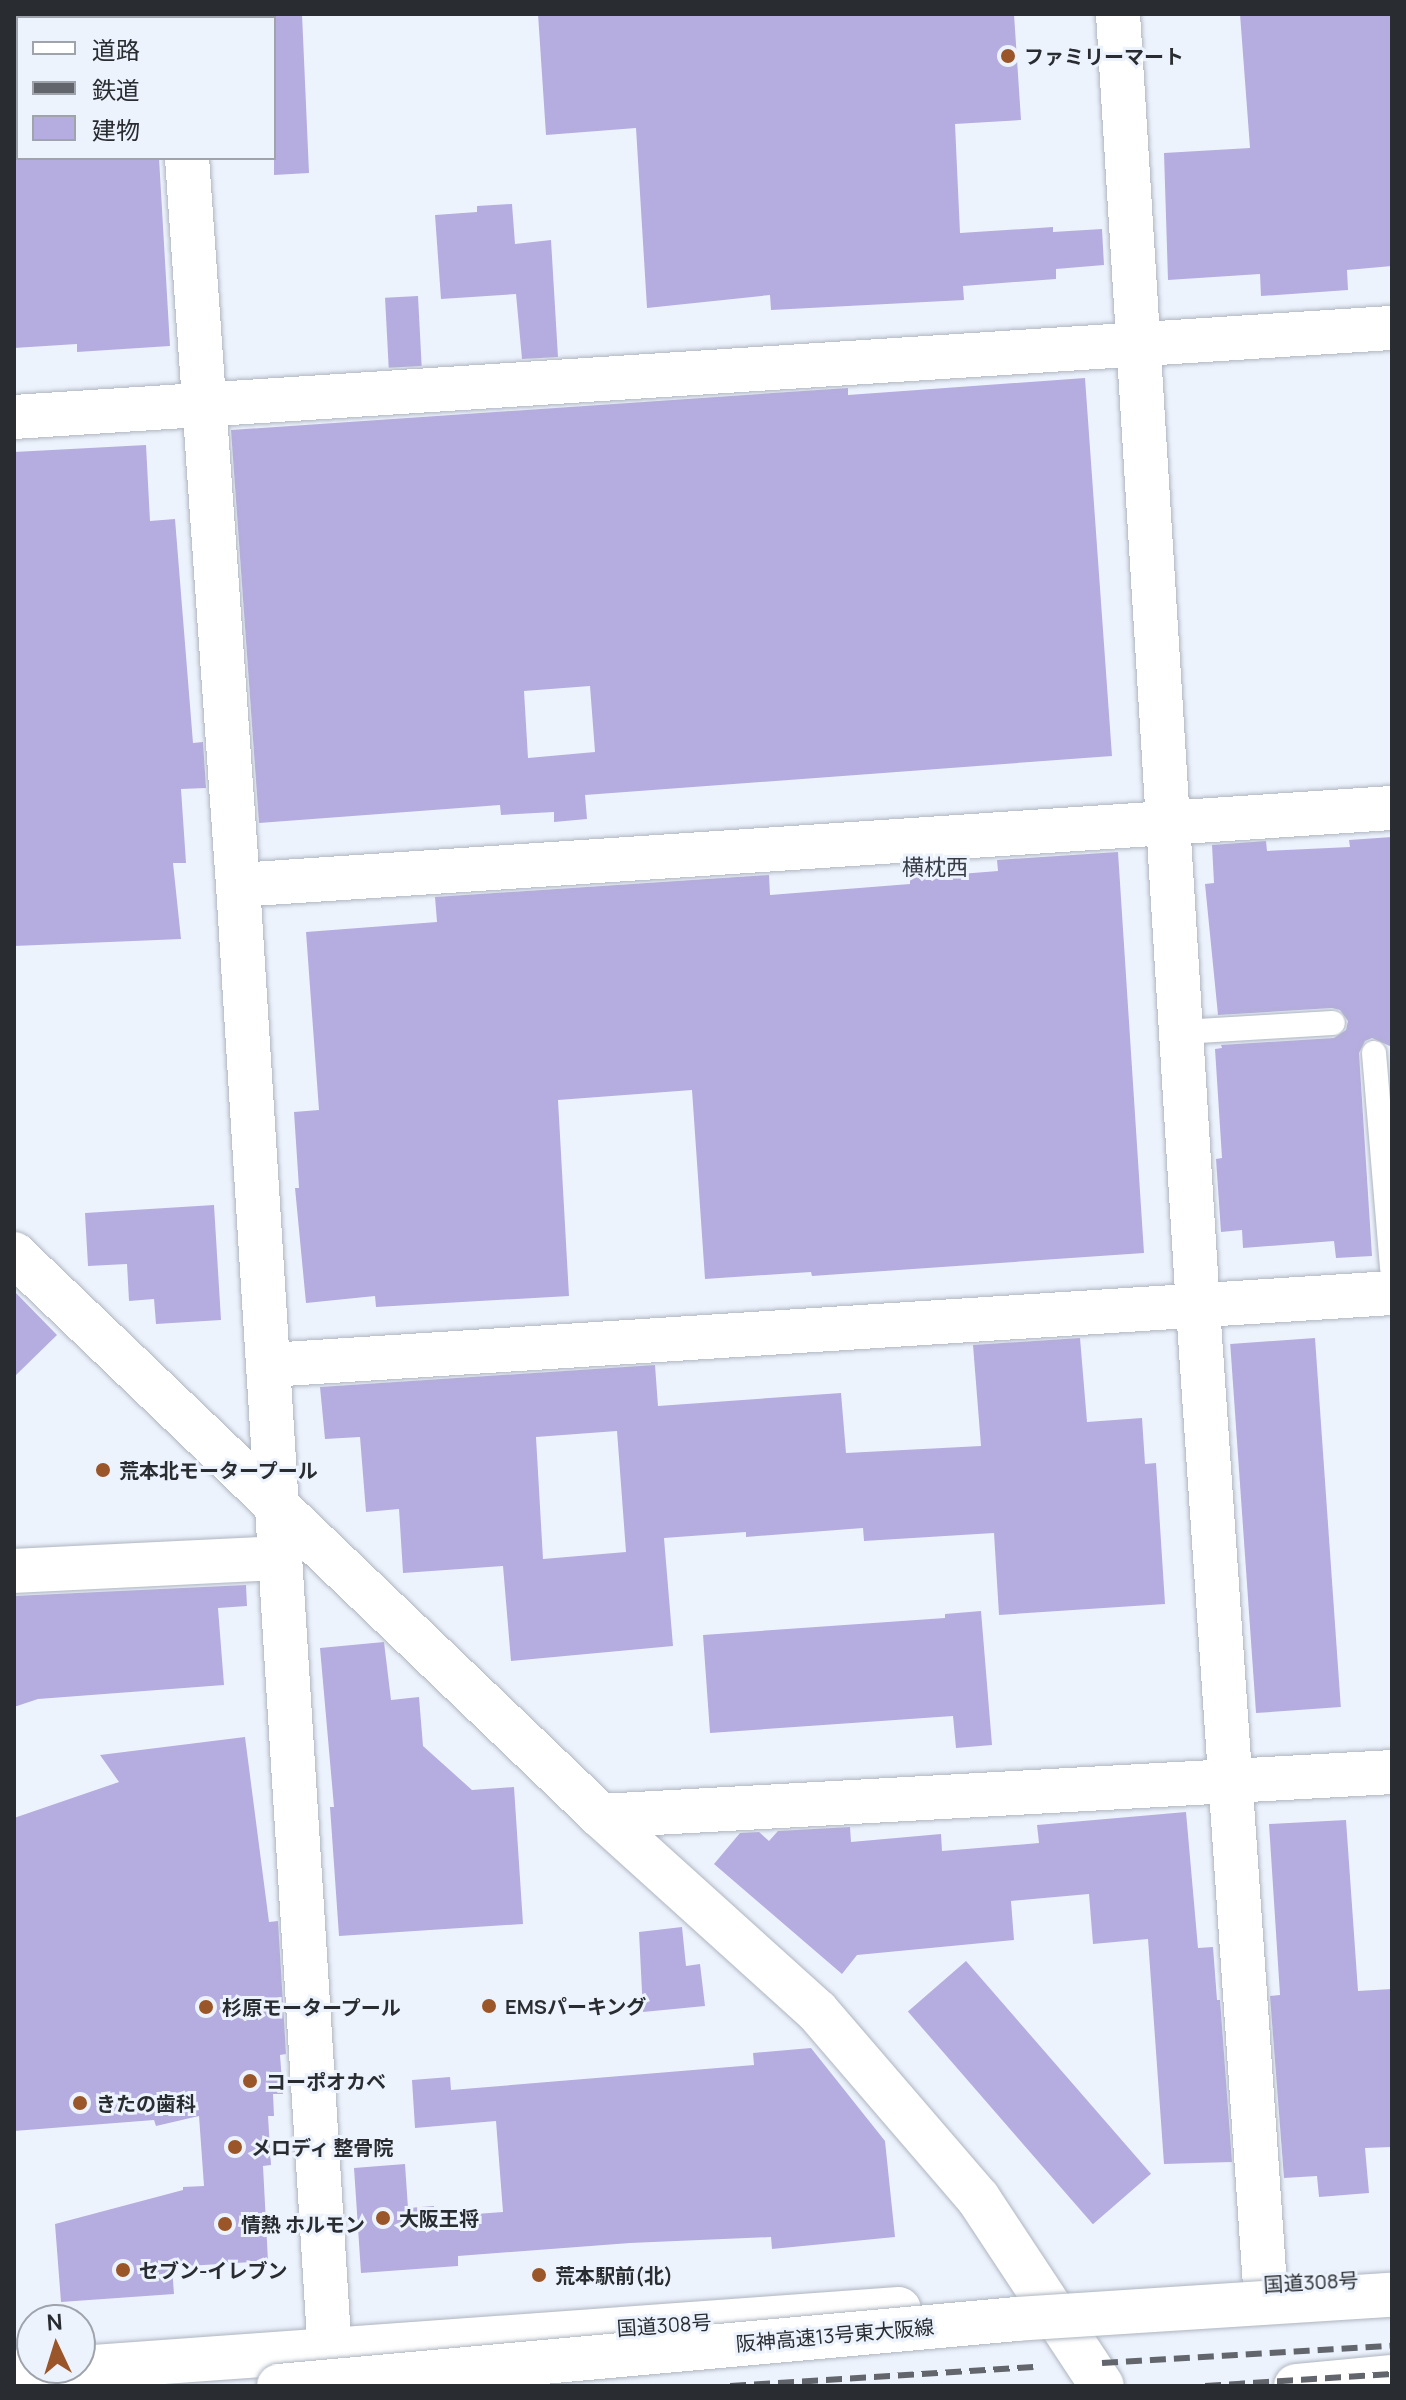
<!DOCTYPE html>
<html>
<head>
<meta charset="utf-8">
<style>
  body { margin:0 }
  #map { position:relative; width:1406px; height:2400px; overflow:hidden; background:#edf3fd; font-family:Manrope,"Noto Sans JP",sans-serif }
  div>[style] { position:absolute }
  .building>* { inset:0; background:#b5addf; transform-origin:0 0 }
  .roads { filter:drop-shadow(0 0 2px #aeb5c0) drop-shadow(0 0 2px #aeb5c0) }
  .lane>* { height:24px; margin:-12px; padding:0 12px; transform-origin:12px; border-radius:12px; background:#fff }
  .street>* { height:44px; margin:-22px; padding:0 22px; transform-origin:22px; border-radius:22px; background:#fff }
  .secondary>* { height:44px; margin:-22px; padding:0 22px; transform-origin:22px; border-radius:22px; background:#fff }
  .highway>* { height:44px; margin:-22px; padding:0 22px; transform-origin:22px; border-radius:22px; background:#fff }
  .rail>* { height:6px; margin-top:-3px; transform-origin:0; background:repeating-linear-gradient(90deg,#62666c 0 16px,transparent 0 24px) }
  .bridges { filter:drop-shadow(0 0 2px #aeb5c0) drop-shadow(0 0 2px #aeb5c0) }
  .highway-bridge>* { height:44px; margin:-22px; padding:0 22px; transform-origin:22px; border-radius:22px; background:#fff }
  .dots>* { width:22px; height:22px; translate:-50% -50%; box-sizing:border-box; border:4px solid #edf3fd; border-radius:50% }
  span { translate:-50% -50%; white-space:nowrap; text-align:center; line-height:1.15; -webkit-text-stroke:6px #edf3fd; paint-order:stroke }
  .poi-label { font-size:20px; color:#292c30; font-weight:700 }
  .left { translate:0 -50%; text-align:left }
  .street-label { font-size:20px; color:#292c30 }
  .neighbourhood-label { font-size:22px; color:#363b45 }
  .frame { position:absolute; inset:0; border:16px solid #292c30; pointer-events:none }
  .legend { position:absolute; left:16px; top:16px; width:260px; height:144px; box-sizing:border-box; background:#edf3fd; border:2px solid #9fa3ab; margin:0; padding:10px 14px; list-style:none; font-size:24px; color:#292c30 }
  .legend li { display:flex; align-items:center; gap:16px; height:40px }
  .legend b { width:40px; border:2px solid #9fa3ab }
  .north { position:absolute; left:16px; top:2304px; width:80px; height:80px; box-sizing:border-box; background:#edf3fd; border:2px solid #9fa3ab; border-radius:50%; rotate:356deg; font-size:22px; font-weight:700; line-height:32px; text-align:center; color:#292c30 }
  .north::after { content:''; display:block; margin:auto; width:28px; height:36px; background:#9a5628; clip-path:polygon(50% 0,100% 100%,50% 72%,0 100%) }
</style>
</head>
<body>
<div id="map">
  <div class="building">
    <i style="clip-path:polygon(274px 14px,302px 14px,309px 173px,274px 175px)"></i>
    <i style="clip-path:polygon(538px 14px,1014px 14px,1021px 120px,955px 124px,960px 233px,1053px 227px,1053px 232px,1102px 229px,1104px 265px,1056px 269px,1056px 279px,963px 286px,964px 300px,771px 310px,770px 295px,647px 308px,636px 128px,546px 135px)"></i>
    <i style="clip-path:polygon(1240px 14px,1392px 14px,1392px 266px,1347px 270px,1348px 290px,1261px 296px,1260px 274px,1168px 280px,1164px 153px,1250px 148px)"></i>
    <i style="clip-path:polygon(14px 158px,159px 158px,170px 346px,77px 352px,77px 344px,14px 348px)"></i>
    <i style="clip-path:polygon(512px 204px,515px 244px,551px 240px,558px 357px,522px 359px,516px 294px,441px 299px,435px 215px,477px 212px,477px 206px)"></i>
    <i style="left:418px;top:296px;width:70px;height:33px;rotate:87deg"></i>
    <i style="clip-path:polygon(evenodd,1085px 378px,1112px 756px,585px 795px,587px 819px,554px 822px,554px 812px,501px 815px,500px 805px,259px 823px,231px 430px,848px 388px,848px 395px,1085px 378px,590px 686px,595px 752px,528px 758px,524px 691px,590px 686px)"></i>
    <i style="clip-path:polygon(146px 445px,150px 521px,175px 519px,193px 743px,203px 742px,206px 788px,181px 789px,186px 863px,173px 863px,181px 939px,14px 946px,14px 452px)"></i>
    <i style="clip-path:polygon(1392px 837px,1392px 1047px,1372px 1038px,1365px 1041px,1359px 1053px,1372px 1256px,1336px 1258px,1334px 1241px,1243px 1248px,1242px 1230px,1221px 1232px,1216px 1159px,1222px 1158px,1215px 1049px,1222px 1048px,1221px 1045px,1334px 1038px,1346px 1030px,1348px 1021px,1340px 1010px,1332px 1008px,1218px 1015px,1205px 884px,1214px 883px,1212px 845px,1266px 841px,1267px 851px,1350px 847px,1349px 840px)"></i>
    <i style="clip-path:polygon(1118px 852px,1144px 1253px,812px 1276px,811px 1272px,705px 1279px,692px 1090px,558px 1100px,569px 1296px,376px 1307px,375px 1296px,306px 1303px,295px 1188px,299px 1188px,294px 1112px,319px 1110px,306px 932px,437px 922px,435px 897px,769px 875px,770px 895px,910px 884px,910px 878px,998px 871px,997px 860px)"></i>
    <i style="clip-path:polygon(214px 1205px,221px 1320px,156px 1324px,154px 1299px,129px 1301px,127px 1264px,88px 1266px,85px 1213px)"></i>
    <i style="clip-path:polygon(14px 1291px,57px 1335px,14px 1377px)"></i>
    <i style="clip-path:polygon(evenodd,1080px 1338px,1087px 1422px,1142px 1418px,1145px 1464px,1156px 1463px,1165px 1604px,999px 1615px,994px 1533px,864px 1541px,863px 1528px,746px 1537px,746px 1532px,664px 1538px,673px 1646px,511px 1661px,503px 1566px,403px 1573px,399px 1509px,366px 1512px,360px 1437px,325px 1439px,320px 1387px,655px 1365px,658px 1406px,841px 1393px,846px 1453px,981px 1446px,973px 1345px,1080px 1338px,617px 1431px,626px 1552px,543px 1559px,536px 1437px,617px 1431px)"></i>
    <i style="left:1315px;top:1338px;width:370px;height:85px;rotate:86deg"></i>
    <i style="clip-path:polygon(246px 1585px,247px 1606px,218px 1608px,224px 1685px,38px 1699px,14px 1707px,14px 1596px)"></i>
    <i style="clip-path:polygon(981px 1611px,992px 1745px,956px 1748px,953px 1716px,710px 1733px,703px 1635px,945px 1618px,945px 1614px)"></i>
    <i style="clip-path:polygon(384px 1642px,391px 1700px,419px 1697px,423px 1746px,472px 1790px,514px 1787px,523px 1924px,339px 1936px,330px 1807px,334px 1807px,320px 1648px)"></i>
    <i style="clip-path:polygon(245px 1737px,269px 1922px,278px 1921px,286px 2054px,280px 2055px,283px 2094px,273px 2094px,274px 2116px,268px 2116px,271px 2165px,263px 2166px,268px 2261px,172px 2267px,174px 2294px,61px 2302px,55px 2224px,183px 2190px,183px 2187px,204px 2186px,199px 2116px,156px 2126px,154px 2120px,14px 2131px,14px 1818px,119px 1782px,100px 1755px)"></i>
    <i style="clip-path:polygon(1186px 1812px,1198px 1948px,1213px 1947px,1217px 2000px,1220px 2000px,1232px 2162px,1164px 2164px,1148px 1939px,1093px 1944px,1089px 1894px,1011px 1901px,1014px 1940px,857px 1955px,842px 1974px,714px 1864px,740px 1833px,759px 1832px,769px 1841px,778px 1831px,850px 1827px,851px 1842px,941px 1834px,942px 1851px,1039px 1843px,1037px 1825px)"></i>
    <i style="clip-path:polygon(1346px 1820px,1358px 1991px,1392px 1989px,1392px 2147px,1365px 2148px,1369px 2193px,1319px 2197px,1317px 2176px,1284px 2178px,1270px 1996px,1280px 1995px,1269px 1824px)"></i>
    <i style="clip-path:polygon(682px 1927px,686px 1966px,700px 1964px,705px 2006px,643px 2012px,639px 1932px)"></i>
    <i style="left:966px;top:1961px;width:282px;height:77px;rotate:49deg"></i>
    <i style="clip-path:polygon(811px 2048px,885px 2141px,895px 2237px,772px 2249px,771px 2237px,630px 2243px,458px 2256px,458px 2266px,361px 2273px,354px 2168px,405px 2164px,408px 2208px,434px 2206px,435px 2217px,503px 2212px,496px 2121px,415px 2128px,412px 2080px,450px 2077px,451px 2090px,754px 2065px,753px 2053px)"></i>
  </div>
  <div class="roads">
    <div class="lane">
      <i style="left:1181px;top:1032px;width:152px;rotate:-3.4deg"></i>
      <i style="left:1374px;top:1053px;width:216px;rotate:85.2deg"></i>
    </div>
    <div class="street">
      <i style="left:176px;top:14px;width:4px;rotate:76deg"></i>
      <i style="left:1118px;top:14px;width:1296px;rotate:86.46deg"></i>
      <i style="left:1198px;top:1308px;width:979px;rotate:86.08deg"></i>
      <i style="left:187px;top:158px;width:729px;rotate:85.99deg"></i>
      <i style="left:238px;top:885px;width:1504px;rotate:86.42deg"></i>
      <i style="left:14px;top:417px;width:1381px;rotate:-3.7deg"></i>
      <i style="left:238px;top:885px;width:1157px;rotate:-3.82deg"></i>
      <i style="left:269px;top:1365px;width:1125px;rotate:-3.67deg"></i>
      <i style="left:14px;top:1571px;width:267px;rotate:-2.8deg"></i>
      <i style="left:601px;top:1816px;width:792px;rotate:-3.18deg"></i>
    </div>
    <div class="secondary">
      <i style="left:14px;top:1254px;width:813px;rotate:43.75deg"></i>
      <i style="left:601px;top:1816px;width:291px;rotate:42.1deg"></i>
      <i style="left:817px;top:2011px;width:247px;rotate:49.3deg"></i>
      <i style="left:978px;top:2198px;width:225px;rotate:56.6deg"></i>
    </div>
    <div class="highway">
      <i style="left:80px;top:2368px;width:821px;rotate:-4.12deg"></i>
      <i style="left:14px;top:2372px;width:59px;rotate:-3.9deg"></i>
      <i style="left:1296px;top:2386px;width:96px;rotate:-5.4deg"></i>
    </div>
  </div>
  <div class="rail">
    <i style="left:1102px;top:2363px;width:290px;rotate:-3.4deg"></i>
    <i style="left:730px;top:2386px;width:304px;rotate:-3.6deg"></i>
    <i style="left:1205px;top:2386px;width:187px;rotate:-3.7deg"></i>
  </div>
  <div class="bridges">
    <div class="highway-bridge">
      <i style="left:279px;top:2386px;width:740px;rotate:-5.19deg"></i>
      <i style="left:1016px;top:2319px;width:377px;rotate:-3.7deg"></i>
    </div>
  </div>
  <div class="dots">
    <i style="left:1008px;top:56px;background:#9a5628"></i>
    <i style="left:103px;top:1470px;background:#9a5628"></i>
    <i style="left:489px;top:2006px;background:#9a5628"></i>
    <i style="left:206px;top:2007px;background:#9a5628"></i>
    <i style="left:250px;top:2081px;background:#9a5628"></i>
    <i style="left:80px;top:2103px;background:#9a5628"></i>
    <i style="left:235px;top:2147px;background:#9a5628"></i>
    <i style="left:383px;top:2218px;background:#9a5628"></i>
    <i style="left:225px;top:2224px;background:#9a5628"></i>
    <i style="left:123px;top:2270px;background:#9a5628"></i>
    <i style="left:539px;top:2275px;background:#9a5628"></i>
  </div>
  <div class="poi-label">
    <span class="left" style="left:1024px;top:56px">ファミリーマート</span>
    <span class="left" style="left:119px;top:1470px">荒本北モータープール</span>
    <span class="left" style="left:505px;top:2006px">EMSパーキング</span>
    <span class="left" style="left:222px;top:2007px">杉原モータープール</span>
    <span class="left" style="left:266px;top:2081px">コーポオカベ</span>
    <span class="left" style="left:96px;top:2103px">きたの歯科</span>
    <span class="left" style="left:251px;top:2147px">メロディ 整骨院</span>
    <span class="left" style="left:399px;top:2218px">大阪王将</span>
    <span class="left" style="left:241px;top:2224px">情熱 ホルモン</span>
    <span class="left" style="left:139px;top:2270px">セブン-イレブン</span>
    <span class="left" style="left:555px;top:2275px">荒本駅前(北)</span>
  </div>
  <div class="street-label">
    <span style="left:1311px;top:2282px;rotate:-3deg">国道308号</span>
    <span style="left:664px;top:2325px;rotate:-4deg">国道308号</span>
    <span style="left:835px;top:2335px;rotate:-5deg">阪神高速13号東大阪線</span>
  </div>
  <div class="neighbourhood-label">
    <span style="left:935px;top:868px">横枕西</span>
  </div>
  <div class="frame"></div>
  <ul class="legend">
  <li><b style="height:10px;background:#fff"></b>道路</li>
  <li><b style="height:10px;background:#62666c"></b>鉄道</li>
  <li><b style="height:22px;background:#b5addf"></b>建物</li>
  </ul>
  <div class="north">N</div>
</div>
</body>
</html>
